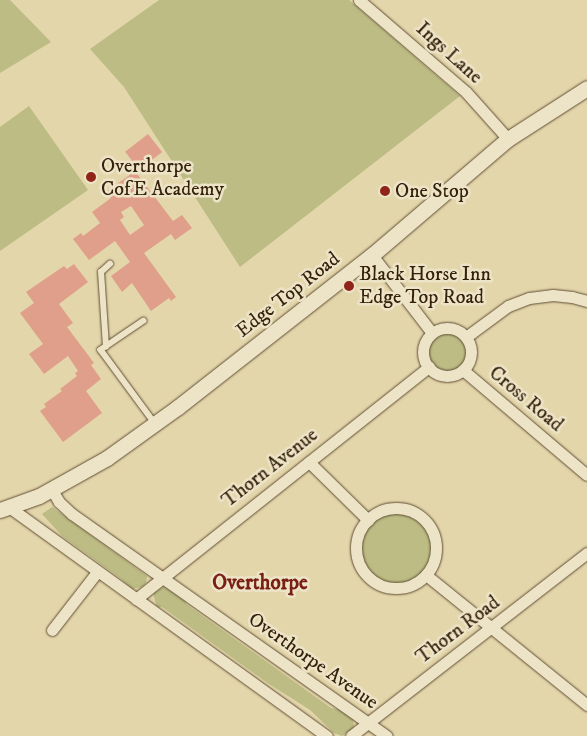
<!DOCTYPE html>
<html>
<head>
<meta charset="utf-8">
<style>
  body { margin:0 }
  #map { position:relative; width:587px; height:736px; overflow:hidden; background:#e4d6ab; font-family:"IM FELL DW Pica",serif }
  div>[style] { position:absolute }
  .green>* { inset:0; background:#bcbc84 }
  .round { border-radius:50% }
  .building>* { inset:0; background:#e09f8a; transform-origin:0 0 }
  .roads { filter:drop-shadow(0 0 1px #604e33) drop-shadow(0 0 1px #604e33) }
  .lane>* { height:5.5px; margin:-2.75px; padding:0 2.75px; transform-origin:2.75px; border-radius:2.75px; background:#ede4c8 }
  .street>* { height:11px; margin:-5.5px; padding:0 5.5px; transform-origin:5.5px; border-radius:5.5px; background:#ede4c8 }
  .street>.ring { margin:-5.5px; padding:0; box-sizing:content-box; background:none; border:11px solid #ede4c8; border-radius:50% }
  .secondary>* { height:15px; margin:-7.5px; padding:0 7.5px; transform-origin:7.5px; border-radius:7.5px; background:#ede4c8 }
  .dots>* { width:14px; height:14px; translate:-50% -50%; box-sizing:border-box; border:2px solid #ede4c8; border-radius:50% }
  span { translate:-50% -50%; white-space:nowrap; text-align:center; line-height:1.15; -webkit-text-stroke:5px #ede4c8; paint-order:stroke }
  .street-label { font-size:20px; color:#34210b }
  .poi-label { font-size:20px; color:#34210b }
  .left { translate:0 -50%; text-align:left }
  .neighbourhood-label { font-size:21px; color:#7a1f14; font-weight:700 }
</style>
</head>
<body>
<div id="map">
  <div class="green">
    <i style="clip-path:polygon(0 0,10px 0,51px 42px,0 73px)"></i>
    <i style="clip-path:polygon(159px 0,349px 0,460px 96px,240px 267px,124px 87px,90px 49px)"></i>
    <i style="clip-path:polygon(29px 106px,88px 190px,0 251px,0 127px)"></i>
    <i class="round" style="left:423px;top:328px;width:48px;height:48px"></i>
    <i style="clip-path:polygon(52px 507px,147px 576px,146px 583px,142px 587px,132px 589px,120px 578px,62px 536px,42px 514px)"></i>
    <i class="round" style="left:356px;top:508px;width:80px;height:80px"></i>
    <i style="clip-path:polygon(164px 587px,185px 599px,186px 604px,331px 708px,340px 710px,353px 719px,354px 728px,342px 736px,334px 733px,310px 710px,269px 684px,162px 607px,157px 608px,153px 593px)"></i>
  </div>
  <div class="building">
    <i style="left:148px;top:134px;width:23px;height:29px;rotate:52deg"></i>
    <i style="clip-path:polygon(evenodd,135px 171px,173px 221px,182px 215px,192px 228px,175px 240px,171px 234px,144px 253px,176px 297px,171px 301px,169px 298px,151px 311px,132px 283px,122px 292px,111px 276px,130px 262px,115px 241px,89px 260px,73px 239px,81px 233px,83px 236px,100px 223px,92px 212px,111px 198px,106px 192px,135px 171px,131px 206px,144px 225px,130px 235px,120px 220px,124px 217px,121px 212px,131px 206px)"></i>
    <i style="clip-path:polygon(74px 264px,88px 282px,59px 304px,73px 323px,67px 327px,94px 363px,91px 365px,101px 379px,86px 391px,102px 413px,63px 442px,40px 411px,46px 407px,44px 404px,62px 391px,60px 389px,77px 376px,75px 373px,78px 371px,68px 356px,44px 374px,29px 354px,43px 344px,20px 313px,34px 303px,26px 292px,64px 266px,67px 269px)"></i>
  </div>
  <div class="roads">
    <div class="lane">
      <i style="left:144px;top:321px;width:52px;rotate:146deg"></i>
      <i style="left:101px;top:350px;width:89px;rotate:53.6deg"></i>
      <i style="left:106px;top:347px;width:75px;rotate:-93.8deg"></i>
      <i style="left:101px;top:272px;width:12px;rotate:-42deg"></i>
    </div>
    <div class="street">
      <i style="left:359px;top:0;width:141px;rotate:40.7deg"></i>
      <i style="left:466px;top:92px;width:63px;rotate:48.2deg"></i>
      <i style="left:372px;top:255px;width:98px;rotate:52.4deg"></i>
      <i class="ring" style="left:423px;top:328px;width:37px;height:37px"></i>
      <i style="left:466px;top:337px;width:52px;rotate:-36.4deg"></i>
      <i style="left:508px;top:306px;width:22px;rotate:-21deg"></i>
      <i style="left:529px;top:298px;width:24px;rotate:-7deg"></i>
      <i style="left:553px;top:295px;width:19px;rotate:6deg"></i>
      <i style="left:572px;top:297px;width:16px;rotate:15deg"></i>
      <i style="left:463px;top:370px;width:162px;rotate:40.3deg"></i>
      <i style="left:309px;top:462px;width:83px;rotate:44.5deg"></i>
      <i style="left:52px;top:490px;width:14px;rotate:60deg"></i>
      <i style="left:59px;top:502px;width:18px;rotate:43deg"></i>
      <i style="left:72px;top:514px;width:385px;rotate:35.2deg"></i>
      <i style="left:9px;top:507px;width:392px;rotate:35.8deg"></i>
      <i class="ring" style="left:356px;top:508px;width:69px;height:69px"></i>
      <i style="left:426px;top:575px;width:207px;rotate:38.9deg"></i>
      <i style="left:136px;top:599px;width:374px;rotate:-38.4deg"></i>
      <i style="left:52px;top:630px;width:73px;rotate:-52.2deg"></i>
      <i style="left:351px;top:736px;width:299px;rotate:-37.8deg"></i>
    </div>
    <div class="secondary">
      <i style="left:0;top:510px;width:41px;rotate:-19.7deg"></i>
      <i style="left:39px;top:496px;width:78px;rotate:-29.2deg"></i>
      <i style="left:107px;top:458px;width:87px;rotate:-35.7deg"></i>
      <i style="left:178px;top:407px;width:246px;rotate:-38.1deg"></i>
      <i style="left:372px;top:255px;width:179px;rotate:-40.5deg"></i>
      <i style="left:508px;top:139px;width:94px;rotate:-32.8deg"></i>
    </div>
  </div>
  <div class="dots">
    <i style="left:91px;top:177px;background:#8f2418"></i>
    <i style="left:385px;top:191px;background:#8f2418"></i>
    <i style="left:349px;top:286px;background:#8f2418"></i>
  </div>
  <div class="street-label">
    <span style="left:449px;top:53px;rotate:42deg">Ings Lane</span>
    <span style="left:288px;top:295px;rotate:-38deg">Edge Top Road</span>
    <span style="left:526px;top:399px;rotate:40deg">Cross Road</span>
    <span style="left:270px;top:468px;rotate:-38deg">Thorn Avenue</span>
    <span style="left:458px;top:630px;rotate:-37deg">Thorn Road</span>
    <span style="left:313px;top:661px;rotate:35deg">Overthorpe Avenue</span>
  </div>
  <div class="poi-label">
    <span class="left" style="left:101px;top:178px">Overthorpe<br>CofE Academy</span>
    <span class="left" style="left:395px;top:191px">One Stop</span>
    <span class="left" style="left:359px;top:286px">Black Horse Inn<br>Edge Top Road</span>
  </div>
  <div class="neighbourhood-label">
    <span style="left:260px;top:583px">Overthorpe</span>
  </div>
</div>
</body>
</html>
